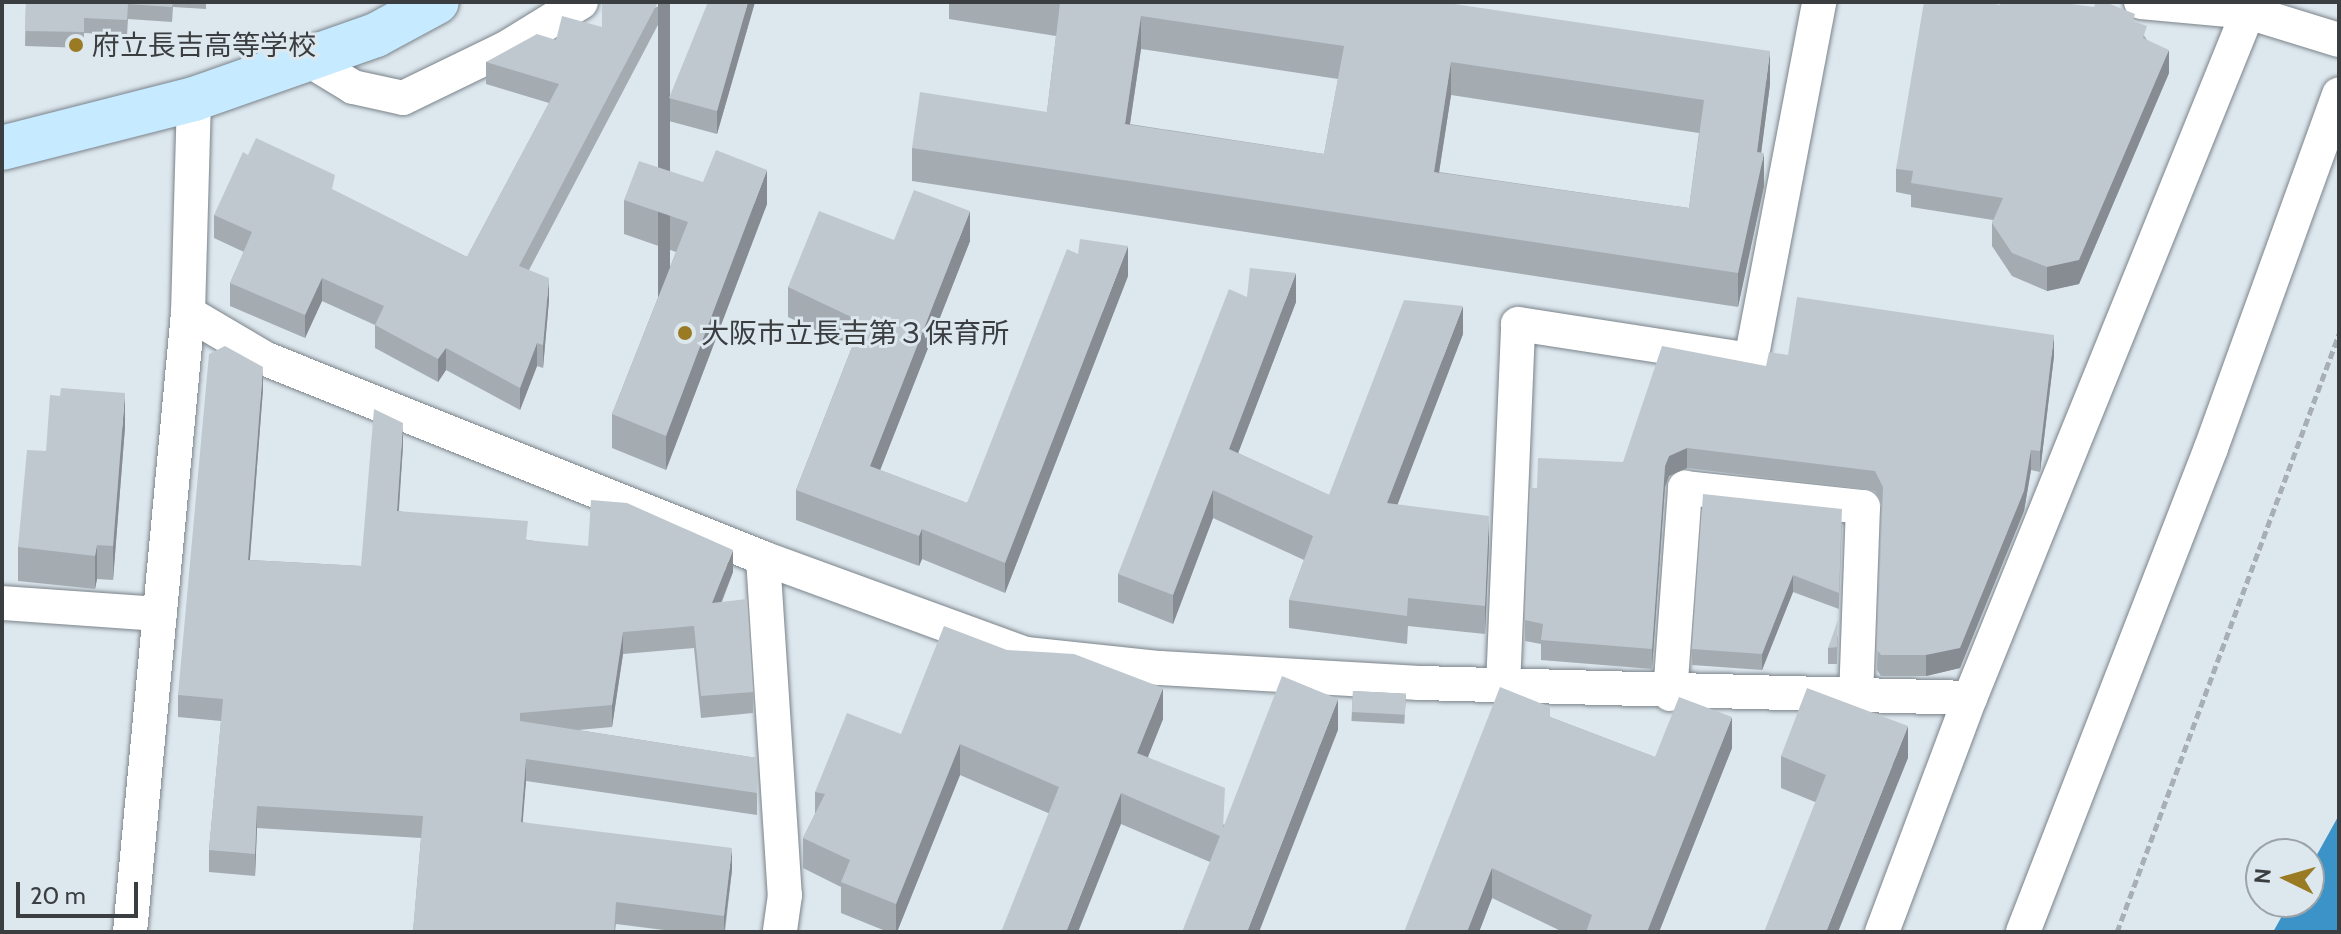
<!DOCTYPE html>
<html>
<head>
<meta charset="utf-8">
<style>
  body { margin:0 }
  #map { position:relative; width:2341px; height:934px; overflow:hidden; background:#dde7ee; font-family:Cabin,"Noto Sans JP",sans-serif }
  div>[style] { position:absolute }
  .water>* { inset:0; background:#3c93c7 }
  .path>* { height:5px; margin-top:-2.5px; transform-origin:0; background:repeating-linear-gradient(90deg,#a7afb4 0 8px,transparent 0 12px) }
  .roads { filter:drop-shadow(0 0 2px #7b848a) drop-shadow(0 0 2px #7b848a) }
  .street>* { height:34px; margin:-17px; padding:0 17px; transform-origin:17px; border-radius:17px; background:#fff }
  .secondary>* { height:44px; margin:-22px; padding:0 22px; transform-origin:22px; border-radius:22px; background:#c6eaff }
  .wall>* { inset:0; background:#a4acb2; transform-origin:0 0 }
  .shaded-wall>* { inset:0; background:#868c91; transform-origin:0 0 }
  .building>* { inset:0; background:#bfc8cf; transform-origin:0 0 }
  .dots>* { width:22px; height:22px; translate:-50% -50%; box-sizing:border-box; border:4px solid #dde7ee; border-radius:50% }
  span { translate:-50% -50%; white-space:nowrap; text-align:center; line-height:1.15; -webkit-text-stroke:6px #dde7ee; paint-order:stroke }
  .poi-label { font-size:28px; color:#3a3e40 }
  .left { translate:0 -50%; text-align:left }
  .frame { position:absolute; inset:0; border:4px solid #3a3e40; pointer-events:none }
  .north { position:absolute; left:2245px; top:838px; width:80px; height:80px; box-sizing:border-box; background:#dde7ee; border:2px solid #9ca3a8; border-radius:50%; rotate:275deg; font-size:22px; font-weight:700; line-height:32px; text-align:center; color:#3a3e40 }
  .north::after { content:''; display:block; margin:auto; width:28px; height:36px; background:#9a7b24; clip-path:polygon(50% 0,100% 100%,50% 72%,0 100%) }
  .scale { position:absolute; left:16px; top:882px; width:122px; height:36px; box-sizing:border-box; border:4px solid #3a3e40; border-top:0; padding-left:10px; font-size:24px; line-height:28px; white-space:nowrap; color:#3a3e40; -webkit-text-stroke:6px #dde7ee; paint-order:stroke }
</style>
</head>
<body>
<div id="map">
  <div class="water">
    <i style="clip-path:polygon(2339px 815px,2339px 932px,2273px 932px,2290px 902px,2309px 902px,2309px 869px)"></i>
  </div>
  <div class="path">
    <i style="left:2117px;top:932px;width:638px;rotate:-69.63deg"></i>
  </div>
  <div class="roads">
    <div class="street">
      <i style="left:2141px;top:2px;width:107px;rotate:5.3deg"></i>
      <i style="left:2248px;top:12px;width:95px;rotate:17.1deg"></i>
      <i style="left:307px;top:59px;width:54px;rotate:31.3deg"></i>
      <i style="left:353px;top:87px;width:51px;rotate:12.4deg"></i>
      <i style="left:403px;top:98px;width:114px;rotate:-25.9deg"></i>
      <i style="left:506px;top:48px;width:88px;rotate:-31.5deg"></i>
      <i style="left:188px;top:313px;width:91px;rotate:30.5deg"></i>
      <i style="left:266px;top:359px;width:535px;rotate:21.82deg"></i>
      <i style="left:763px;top:558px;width:280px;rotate:20.1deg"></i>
      <i style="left:1026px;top:654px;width:135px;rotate:6deg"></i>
      <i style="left:1160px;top:668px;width:260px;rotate:3.3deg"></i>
      <i style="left:1420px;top:683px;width:550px;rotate:1.56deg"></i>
      <i style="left:763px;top:558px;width:338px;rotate:86.3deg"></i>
      <i style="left:785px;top:895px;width:37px;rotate:98deg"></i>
      <i style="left:2px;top:603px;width:158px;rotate:4deg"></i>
      <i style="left:1503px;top:687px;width:363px;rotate:-87.6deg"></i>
      <i style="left:1518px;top:324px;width:236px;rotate:8.8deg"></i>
      <i style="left:1751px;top:360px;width:364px;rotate:-79.2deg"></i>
      <i style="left:1670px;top:694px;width:207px;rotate:-85.8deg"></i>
      <i style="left:1685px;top:488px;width:179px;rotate:6.1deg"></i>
      <i style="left:1863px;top:507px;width:187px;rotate:92.1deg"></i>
      <i style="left:130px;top:932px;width:622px;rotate:-84.65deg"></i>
      <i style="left:188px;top:313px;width:214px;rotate:-88.4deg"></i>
      <i style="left:1882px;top:932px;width:250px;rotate:-69.4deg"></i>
      <i style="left:1970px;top:698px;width:740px;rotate:-67.94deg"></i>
      <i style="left:2023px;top:932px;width:519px;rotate:-68.77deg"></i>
      <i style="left:2211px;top:448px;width:376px;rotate:-70.1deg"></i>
    </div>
    <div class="secondary">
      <i style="left:2px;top:148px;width:198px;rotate:-14.3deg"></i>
      <i style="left:194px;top:99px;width:193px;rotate:-19.4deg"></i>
      <i style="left:376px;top:35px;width:69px;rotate:-28.4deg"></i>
    </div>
  </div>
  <div class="wall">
    <i style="clip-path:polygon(26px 2px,206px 2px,206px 9px,173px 7px,172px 22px,128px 19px,127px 35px,84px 33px,84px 48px,25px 46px)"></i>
    <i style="clip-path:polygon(670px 2px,529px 270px,549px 300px,543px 368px,537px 366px,520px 410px,446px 370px,438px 382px,375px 348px,375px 325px,322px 301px,305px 338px,230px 306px,230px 283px,244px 252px,214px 238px,214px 215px,335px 191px,467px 257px,549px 103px,486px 84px,486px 62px,602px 27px)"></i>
    <i style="clip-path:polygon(755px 2px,717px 134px,669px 121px,669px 98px)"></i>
    <i style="clip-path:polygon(evenodd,949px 2px,1441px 2px,1770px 84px,1761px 153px,1764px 186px,1738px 307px,912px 181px,912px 148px,1047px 112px,1056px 36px,949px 19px,949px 2px,1141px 49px,1338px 79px,1324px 154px,1130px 124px,1141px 49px,949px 2px,1451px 95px,1699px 133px,1689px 208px,1439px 172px,1451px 95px)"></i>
    <i style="clip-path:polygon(2000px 5px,2135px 22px,2169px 73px,2079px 284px,2047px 291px,2012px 276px,1992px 246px,1992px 223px,1993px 220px,1911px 207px,1911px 195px,1896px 192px,1896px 169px)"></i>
    <i style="clip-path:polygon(624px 200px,767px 204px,666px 470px,612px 448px,612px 414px,676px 252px,624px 234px)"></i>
    <i style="clip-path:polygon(894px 240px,970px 241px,880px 470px,967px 503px,1128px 276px,1005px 593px,922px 559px,919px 566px,796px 520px,796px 490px,852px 347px,788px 317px,788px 287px)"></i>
    <i style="clip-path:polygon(1247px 297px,1296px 302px,1238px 453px,1329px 495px,1463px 334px,1397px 505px,1489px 545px,1485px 634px,1408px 626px,1407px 644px,1289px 628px,1289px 600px,1304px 560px,1213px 518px,1173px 624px,1118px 602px,1118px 574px)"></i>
    <i style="clip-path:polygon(1788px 355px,2054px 356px,2040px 472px,2031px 470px,2024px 511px,1960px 668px,1926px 676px,1881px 676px,1877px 670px,1882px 506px,1875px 491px,1687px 468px,1669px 476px,1665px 487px,1652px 669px,1541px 660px,1541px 644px,1525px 641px,1525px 620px,1537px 488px,1623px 462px,1766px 366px)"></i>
    <i style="clip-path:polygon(263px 389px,250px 560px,361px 566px,403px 445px,399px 511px,528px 540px,733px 572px,722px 602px,753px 692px,753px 713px,701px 718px,694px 648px,623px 654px,612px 727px,578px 730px,757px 758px,757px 815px,526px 781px,522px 822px,732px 870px,725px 932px,680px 932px,616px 924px,615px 932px,413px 932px,421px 838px,257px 828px,255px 876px,209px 872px,209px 850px,221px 721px,178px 717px,178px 695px)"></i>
    <i style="clip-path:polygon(125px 427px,113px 580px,97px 579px,95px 589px,18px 581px,18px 547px,46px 451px)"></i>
    <i style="clip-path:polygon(1842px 525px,1839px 609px,1793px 592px,1762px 670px,1692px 665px,1692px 649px)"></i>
    <i style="clip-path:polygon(1838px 636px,1837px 664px,1828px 664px,1828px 648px)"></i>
    <i style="left:1353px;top:691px;width:53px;height:30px;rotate:3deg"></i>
    <i style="clip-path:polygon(1550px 717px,1655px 757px,1732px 748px,1659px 932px,1563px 932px,1492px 898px,1479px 932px,1404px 932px)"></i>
    <i style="clip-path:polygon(1163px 719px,1148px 757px,1224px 825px,1338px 730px,1210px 862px,1121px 824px,1048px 813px,960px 775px,897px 932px,888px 932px,841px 913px,841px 887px,803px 868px,803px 838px,815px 814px,815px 792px,901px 734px)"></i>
    <i style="clip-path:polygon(1781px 756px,1908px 758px,1815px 802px,1781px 788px)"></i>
  </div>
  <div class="shaded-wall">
    <i style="left:658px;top:2px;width:12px;height:298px"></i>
    <i style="clip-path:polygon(748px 2px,755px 2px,717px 134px,717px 111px)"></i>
    <i style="clip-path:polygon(1141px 16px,1141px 49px,1125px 157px,1125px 124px)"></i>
    <i style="clip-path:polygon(2169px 50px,2169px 73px,2079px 284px,2047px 291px,2047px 267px)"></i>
    <i style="clip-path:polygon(1770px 51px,1770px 84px,1757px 185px,1757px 152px)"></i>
    <i style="clip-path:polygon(1451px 62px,1451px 95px,1434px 205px,1434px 172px)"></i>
    <i style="clip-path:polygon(1764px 153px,1764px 186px,1738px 307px,1738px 273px)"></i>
    <i style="clip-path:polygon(767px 170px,767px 204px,666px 470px,666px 436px)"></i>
    <i style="clip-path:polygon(970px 211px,970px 241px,870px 496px,870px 466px)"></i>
    <i style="clip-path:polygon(1128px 246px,1128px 276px,1005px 593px,1005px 563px)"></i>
    <i style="clip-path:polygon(1296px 273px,1296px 302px,1229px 477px,1229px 449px)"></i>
    <i style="clip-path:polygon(322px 278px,322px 301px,305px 338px,305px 315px)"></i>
    <i style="clip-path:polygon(549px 278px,549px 300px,543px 368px,543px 345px)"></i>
    <i style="clip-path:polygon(1463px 306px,1463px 334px,1387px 532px,1387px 503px)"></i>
    <i style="clip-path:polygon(2054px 335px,2054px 356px,2040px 472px,2040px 451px)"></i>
    <i style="clip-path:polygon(537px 343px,537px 366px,520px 410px,520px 388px)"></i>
    <i style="clip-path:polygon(446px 348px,446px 370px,438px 382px,438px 359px)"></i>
    <i style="clip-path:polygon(263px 367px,263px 389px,248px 582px,248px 560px)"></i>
    <i style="clip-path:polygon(125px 393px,125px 427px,113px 580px,113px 546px)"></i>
    <i style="clip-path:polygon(403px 423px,403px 445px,397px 533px,397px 511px)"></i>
    <i style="clip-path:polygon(1687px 448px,1687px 468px,1669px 476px,1665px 487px,1652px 669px,1652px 649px,1665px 466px,1669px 456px)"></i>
    <i style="clip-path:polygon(2031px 450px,2031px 470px,2024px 511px,1960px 668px,1926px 676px,1926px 655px)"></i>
    <i style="clip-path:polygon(1213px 490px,1213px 518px,1173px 624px,1173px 595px)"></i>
    <i style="clip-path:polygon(1489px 516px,1489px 545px,1485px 634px,1485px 606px)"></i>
    <i style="clip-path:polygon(922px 529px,922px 559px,919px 566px,919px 536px)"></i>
    <i style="clip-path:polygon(97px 545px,97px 579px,95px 589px,95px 556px)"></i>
    <i style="clip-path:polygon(733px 550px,733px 572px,712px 625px,712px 603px)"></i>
    <i style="clip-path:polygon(1793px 575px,1793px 592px,1762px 670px,1762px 654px)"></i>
    <i style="clip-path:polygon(623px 632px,623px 654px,612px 727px,612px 705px)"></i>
    <i style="clip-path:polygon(1163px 688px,1163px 719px,1137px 784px,1137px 753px)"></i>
    <i style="clip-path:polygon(1338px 699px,1338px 730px,1259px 932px,1247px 932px)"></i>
    <i style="clip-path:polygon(1732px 717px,1732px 748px,1659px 932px,1647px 932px)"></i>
    <i style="clip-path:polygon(1908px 726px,1908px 758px,1838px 932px,1826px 932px)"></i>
    <i style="clip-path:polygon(960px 744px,960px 775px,897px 932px,896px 932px,896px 904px)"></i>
    <i style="clip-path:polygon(526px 759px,526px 781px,521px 844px,521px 822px)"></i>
    <i style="clip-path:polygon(1121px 793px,1121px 824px,1078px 932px,1066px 932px)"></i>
    <i style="clip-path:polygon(257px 806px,257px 828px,255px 876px,255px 854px)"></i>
    <i style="clip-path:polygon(732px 848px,732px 870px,724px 932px,724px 916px)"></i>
    <i style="clip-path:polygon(1492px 868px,1492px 898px,1479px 932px,1467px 932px)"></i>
  </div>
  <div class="building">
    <i style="clip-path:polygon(26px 2px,173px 2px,172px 7px,128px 4px,127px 20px,84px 18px,84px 32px,25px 31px)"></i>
    <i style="clip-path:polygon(602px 2px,658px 2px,519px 266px,549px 278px,543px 345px,537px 343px,520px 388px,446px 348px,438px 359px,375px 325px,384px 306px,322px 278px,305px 315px,230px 283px,252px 232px,214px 215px,243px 152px,248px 155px,256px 138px,335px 175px,332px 189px,467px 257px,559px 84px,486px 62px,537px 34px,556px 40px,562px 16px,602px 27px)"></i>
    <i style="clip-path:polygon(708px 2px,748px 2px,717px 111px,669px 98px)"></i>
    <i style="clip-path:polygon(evenodd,1053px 2px,1441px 2px,1770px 51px,1757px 152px,1764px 153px,1738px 273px,912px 148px,920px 92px,1047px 112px,1060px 3px,1053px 2px,1141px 16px,1344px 46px,1324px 154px,1125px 124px,1141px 16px,1053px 2px,1451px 62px,1704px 100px,1689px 208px,1434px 172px,1451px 62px)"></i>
    <i style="clip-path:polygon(1924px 2px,1985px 2px,2000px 5px,2001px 2px,2056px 2px,2094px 7px,2096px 2px,2105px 2px,2135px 14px,2133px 21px,2147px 26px,2143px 38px,2169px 50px,2079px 260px,2047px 267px,2012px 253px,1992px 223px,2003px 198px,1911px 183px,1913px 171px,1896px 169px)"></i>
    <i style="clip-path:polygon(716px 150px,767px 170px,666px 436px,612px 414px,688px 222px,624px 200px,639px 161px,703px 182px)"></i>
    <i style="clip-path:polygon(914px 190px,970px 211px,870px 466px,967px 503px,1067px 249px,1078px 254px,1080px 239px,1128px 246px,1005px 563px,922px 529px,919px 536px,796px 490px,862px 322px,788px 287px,819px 211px,894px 240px)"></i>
    <i style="clip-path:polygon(1250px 268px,1296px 273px,1229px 449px,1329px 495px,1404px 300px,1463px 306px,1387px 503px,1489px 516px,1485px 606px,1408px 598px,1407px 616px,1289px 600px,1313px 536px,1213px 490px,1173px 595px,1118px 574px,1229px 289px,1247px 297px)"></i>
    <i style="clip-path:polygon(1797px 297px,2054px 335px,2040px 451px,2031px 450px,2024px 491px,1960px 648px,1926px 655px,1881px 655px,1877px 650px,1883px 487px,1875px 471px,1687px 448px,1669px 456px,1665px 466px,1652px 649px,1541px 640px,1543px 624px,1525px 620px,1530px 488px,1537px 488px,1538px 458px,1623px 462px,1662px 346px,1766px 366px,1769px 352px,1788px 355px)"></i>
    <i style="clip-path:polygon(225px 346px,263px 367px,248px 560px,361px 566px,374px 409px,403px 423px,397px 511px,528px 521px,526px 540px,588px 546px,591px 500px,627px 503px,733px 550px,712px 603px,747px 599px,753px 692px,701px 696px,694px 626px,623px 632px,612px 705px,520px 713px,520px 721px,757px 758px,757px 793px,526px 759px,521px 822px,732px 848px,724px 916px,616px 902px,614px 932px,413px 932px,423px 816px,257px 806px,255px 854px,209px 850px,223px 699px,178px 695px,209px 354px)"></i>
    <i style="clip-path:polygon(61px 388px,125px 393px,113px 546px,97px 545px,95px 556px,18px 547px,27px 450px,46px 451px,50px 395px,60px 396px)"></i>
    <i style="clip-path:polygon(1703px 494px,1842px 509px,1839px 593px,1793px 575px,1762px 654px,1692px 649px)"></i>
    <i style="clip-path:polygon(1838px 620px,1837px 647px,1828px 648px)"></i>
    <i style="clip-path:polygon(944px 626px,1007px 650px,1074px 654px,1163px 688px,1137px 753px,1225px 788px,1223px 828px,1282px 676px,1338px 699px,1247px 932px,1182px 932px,1220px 836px,1121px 793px,1066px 932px,1001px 932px,1059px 787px,960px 744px,896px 904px,841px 882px,850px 860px,803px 838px,825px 794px,815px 792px,847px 713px,901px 734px)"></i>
    <i style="clip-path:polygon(1500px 687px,1550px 707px,1550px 717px,1655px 757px,1679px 697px,1732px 717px,1647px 932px,1586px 932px,1592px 915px,1492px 868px,1467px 932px,1404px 932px)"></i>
    <i style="clip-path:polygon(1807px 688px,1908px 726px,1826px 932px,1764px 932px,1826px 775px,1781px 756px)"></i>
    <i style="left:1353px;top:691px;width:53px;height:21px;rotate:3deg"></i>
  </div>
  <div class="dots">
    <i style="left:76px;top:45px;background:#9a7b24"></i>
    <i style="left:685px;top:333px;background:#9a7b24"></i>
  </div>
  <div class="poi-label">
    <span class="left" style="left:92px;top:45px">府立長吉高等学校</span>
    <span class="left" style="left:701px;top:333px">大阪市立長吉第３保育所</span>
  </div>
  <div class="frame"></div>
  <div class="north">N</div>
  <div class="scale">20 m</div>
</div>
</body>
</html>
